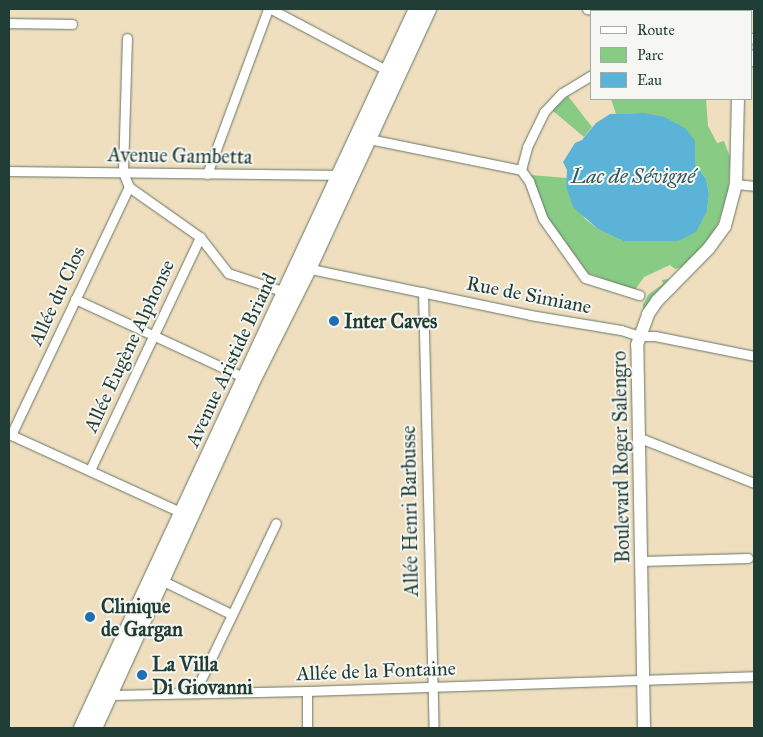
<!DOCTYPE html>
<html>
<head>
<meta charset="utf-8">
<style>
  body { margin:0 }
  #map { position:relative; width:763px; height:737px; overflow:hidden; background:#efdfbf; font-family:"IM FELL Great Primer",serif }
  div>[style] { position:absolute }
  .green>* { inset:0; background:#87cb85 }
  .water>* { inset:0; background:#5bb3d8 }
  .roads { filter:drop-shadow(0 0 1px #687665) drop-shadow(0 0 1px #687665) }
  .minor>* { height:9px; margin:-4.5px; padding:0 4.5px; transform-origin:4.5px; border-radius:4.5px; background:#fff }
  .secondary>* { height:12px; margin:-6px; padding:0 6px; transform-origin:6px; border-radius:6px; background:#fff }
  .primary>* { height:14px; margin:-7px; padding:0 7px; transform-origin:7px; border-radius:7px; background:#fff }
  .dots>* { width:14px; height:14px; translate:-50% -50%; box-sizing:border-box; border:2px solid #f6f6f2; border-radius:50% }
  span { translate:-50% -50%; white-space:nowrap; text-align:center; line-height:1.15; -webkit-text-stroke:4px #f6f6f2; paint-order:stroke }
  .street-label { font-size:20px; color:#1f3d34 }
  .poi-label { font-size:20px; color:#1f3d34; font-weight:700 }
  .left { translate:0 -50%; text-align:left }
  .water-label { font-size:21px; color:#2e5a5d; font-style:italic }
  .frame { position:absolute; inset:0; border:10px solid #1f3d34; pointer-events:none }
  .legend { position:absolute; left:590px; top:10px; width:162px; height:90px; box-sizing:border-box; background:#f6f6f2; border:1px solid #a0aca6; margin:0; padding:6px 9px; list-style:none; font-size:15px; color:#1f3d34 }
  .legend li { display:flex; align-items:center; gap:10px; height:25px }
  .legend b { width:25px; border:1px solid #a0aca6 }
</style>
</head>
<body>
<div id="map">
  <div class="green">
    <i style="clip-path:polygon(568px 96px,592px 127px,584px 137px,552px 110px)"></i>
    <i style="clip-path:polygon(611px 99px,706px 99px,708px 126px,717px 143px,724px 141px,730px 157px,728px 195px,714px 234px,683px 267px,675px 269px,670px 265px,644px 277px,635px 290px,588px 273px,548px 218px,530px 175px,567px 178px,566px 186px,585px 219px,598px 229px,623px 241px,641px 241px,707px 211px,709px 194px,706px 179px,695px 164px,695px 141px,644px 113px,616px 114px)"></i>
    <i style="clip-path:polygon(669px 279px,652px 297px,643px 312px,643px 304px,649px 294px,663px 284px,662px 280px)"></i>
  </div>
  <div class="water">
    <i style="clip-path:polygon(644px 113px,664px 117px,685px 128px,695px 141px,695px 164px,706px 179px,709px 194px,707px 211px,696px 232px,678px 241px,623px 241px,598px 229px,573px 207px,566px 186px,567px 170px,563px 162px,575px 143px,582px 140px,596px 123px,610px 114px)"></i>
  </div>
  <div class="roads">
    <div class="minor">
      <i style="left:271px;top:9px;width:132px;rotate:27.9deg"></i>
      <i style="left:587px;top:9px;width:15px;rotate:8deg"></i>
      <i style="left:634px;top:9px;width:2px;rotate:90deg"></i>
      <i style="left:9px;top:23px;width:63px;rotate:0.9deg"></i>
      <i style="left:752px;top:38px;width:2px;rotate:27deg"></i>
      <i style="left:369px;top:139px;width:155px;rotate:11.5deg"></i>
      <i style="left:521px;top:170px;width:14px;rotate:54deg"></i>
      <i style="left:529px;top:181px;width:40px;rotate:69.8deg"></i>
      <i style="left:543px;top:219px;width:72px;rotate:54.6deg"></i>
      <i style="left:585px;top:278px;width:57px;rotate:17.5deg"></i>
      <i style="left:521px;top:170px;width:24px;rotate:-75deg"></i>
      <i style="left:527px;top:147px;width:39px;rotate:-64deg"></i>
      <i style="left:544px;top:112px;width:26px;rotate:-47deg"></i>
      <i style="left:562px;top:93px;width:35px;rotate:-31deg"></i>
      <i style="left:9px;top:171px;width:332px;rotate:0.7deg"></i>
      <i style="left:207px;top:174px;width:176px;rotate:-69.7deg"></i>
      <i style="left:736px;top:184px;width:18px;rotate:6deg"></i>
      <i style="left:129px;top:187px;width:87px;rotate:35.2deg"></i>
      <i style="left:200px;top:237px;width:46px;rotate:52.1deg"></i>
      <i style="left:228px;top:273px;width:60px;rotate:18.4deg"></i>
      <i style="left:306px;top:268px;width:229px;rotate:11.8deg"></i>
      <i style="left:530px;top:315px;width:92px;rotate:9.4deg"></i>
      <i style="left:621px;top:330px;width:19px;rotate:18deg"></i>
      <i style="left:639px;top:336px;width:16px"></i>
      <i style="left:655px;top:336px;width:101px;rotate:11.4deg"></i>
      <i style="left:423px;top:292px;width:436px;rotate:88.6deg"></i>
      <i style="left:75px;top:299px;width:187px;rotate:24.9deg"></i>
      <i style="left:9px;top:434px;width:190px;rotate:24.5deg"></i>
      <i style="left:11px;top:435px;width:275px;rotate:-64.6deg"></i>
      <i style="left:129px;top:187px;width:16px;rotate:-112deg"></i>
      <i style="left:123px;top:172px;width:134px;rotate:-88.3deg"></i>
      <i style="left:640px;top:438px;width:123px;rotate:21.5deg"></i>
      <i style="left:90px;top:470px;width:258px;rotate:-64.7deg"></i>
      <i style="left:641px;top:561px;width:107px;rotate:-1.6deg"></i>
      <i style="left:163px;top:581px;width:76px;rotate:25.9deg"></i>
      <i style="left:307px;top:691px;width:37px;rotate:90deg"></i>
      <i style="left:195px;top:692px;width:187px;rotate:-64.4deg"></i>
      <i style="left:111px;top:695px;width:196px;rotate:-1.2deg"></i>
      <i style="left:307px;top:691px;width:447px;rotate:-1.9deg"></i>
    </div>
    <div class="secondary">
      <i style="left:752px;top:60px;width:4px;rotate:-63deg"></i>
      <i style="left:644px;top:728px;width:383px;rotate:-91deg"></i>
      <i style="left:637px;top:345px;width:33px;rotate:-70deg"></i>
      <i style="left:648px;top:314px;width:16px;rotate:-55deg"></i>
      <i style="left:657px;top:301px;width:74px;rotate:-45.5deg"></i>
      <i style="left:709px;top:248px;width:27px;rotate:-54deg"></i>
      <i style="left:725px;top:226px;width:43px;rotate:-75.3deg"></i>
      <i style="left:736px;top:184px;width:85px;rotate:-88.7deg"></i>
    </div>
    <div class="primary">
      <i style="left:81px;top:728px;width:793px;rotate:-65.02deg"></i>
      <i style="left:95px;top:728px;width:377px;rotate:-65.5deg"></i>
      <i style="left:251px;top:385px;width:130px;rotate:-63.4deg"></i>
      <i style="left:309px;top:269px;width:286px;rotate:-65.2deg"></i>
    </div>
  </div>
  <div class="dots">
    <i style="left:334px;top:321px;background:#1f6fb2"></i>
    <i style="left:90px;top:617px;background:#1f6fb2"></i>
    <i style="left:142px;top:675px;background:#1f6fb2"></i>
  </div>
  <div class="street-label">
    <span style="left:180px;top:156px;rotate:1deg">Avenue Gambetta</span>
    <span style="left:529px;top:295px;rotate:11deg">Rue de Simiane</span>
    <span style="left:57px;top:296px;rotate:-65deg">Allée du Clos</span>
    <span style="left:129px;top:346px;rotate:-65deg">Allée Eugène Alphonse</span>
    <span style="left:231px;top:360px;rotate:-65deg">Avenue Aristide Briand</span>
    <span style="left:621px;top:457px;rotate:-91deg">Boulevard Roger Salengro</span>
    <span style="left:410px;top:511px;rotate:-91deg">Allée Henri Barbusse</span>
    <span style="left:376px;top:671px;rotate:-2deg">Allée de la Fontaine</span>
  </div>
  <div class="poi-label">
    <span class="left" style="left:344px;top:321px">Inter Caves</span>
    <span class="left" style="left:101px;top:618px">Clinique<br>de Gargan</span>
    <span class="left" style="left:152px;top:676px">La Villa<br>Di Giovanni</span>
  </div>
  <div class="water-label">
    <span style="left:633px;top:176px">Lac de Sévigné</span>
  </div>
  <div class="frame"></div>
  <ul class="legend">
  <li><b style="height:6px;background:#fff"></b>Route</li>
  <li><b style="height:14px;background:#87cb85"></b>Parc</li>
  <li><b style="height:14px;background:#5bb3d8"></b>Eau</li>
  </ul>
</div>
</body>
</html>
